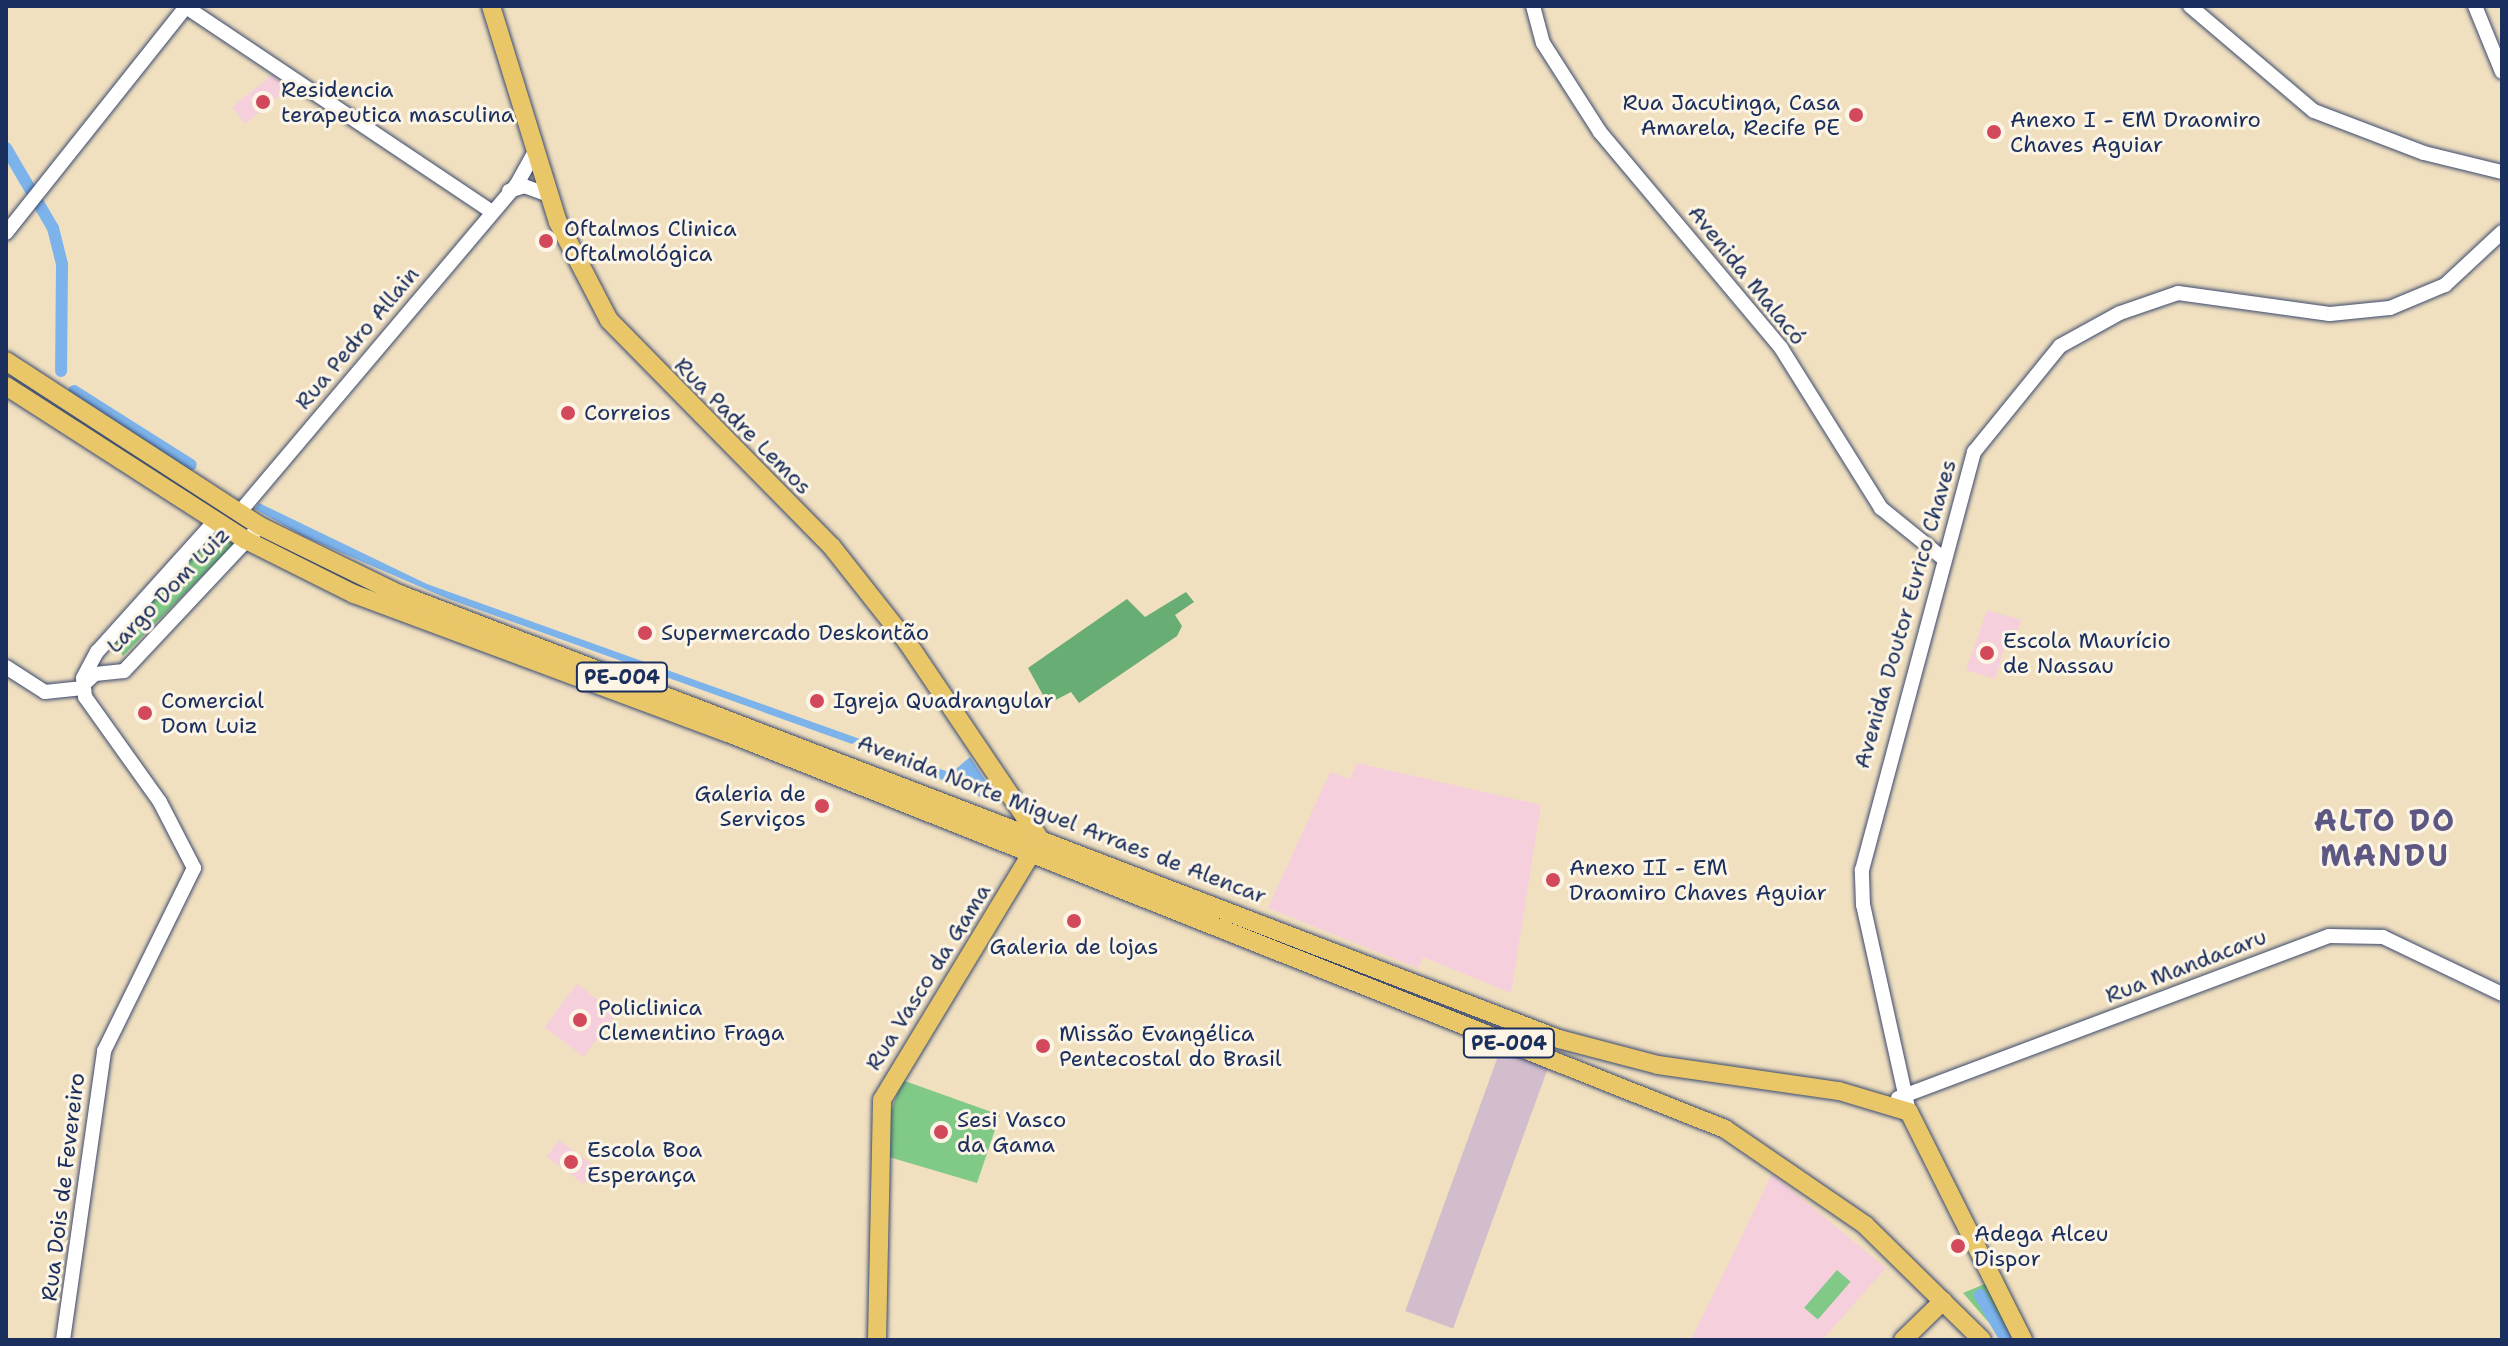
<!DOCTYPE html>
<html>
<head>
<meta charset="utf-8">
<style>
  body { margin:0 }
  #map { position:relative; width:2508px; height:1346px; overflow:hidden; background:#f1e0c0; font-family:"Shantell Sans",sans-serif }
  div>[style] { position:absolute }
  .built>* { inset:0; background:#f5cfdc; transform-origin:0 0 }
  .industrial>* { inset:0; background:#d1bdcc; transform-origin:0 0 }
  .green>* { inset:0; background:#80c986; transform-origin:0 0 }
  .forest>* { inset:0; background:#68ad73 }
  .water>* { inset:0; background:#7db3eb }
  .canal>* { height:12px; margin:-6px; padding:0 6px; transform-origin:6px; border-radius:6px; background:#7db3eb }
  .roads { filter:drop-shadow(0 0 2px #3b4a6d) drop-shadow(0 0 2px #3b4a6d) }
  .minor>* { height:14px; margin:-7px; padding:0 7px; transform-origin:7px; border-radius:7px; background:#fff }
  .major>* { height:18px; margin:-9px; padding:0 9px; transform-origin:9px; border-radius:9px; background:#e9c769 }
  .dots>* { width:22px; height:22px; translate:-50% -50%; box-sizing:border-box; border:4px solid #fcf5e5; border-radius:50% }
  span { translate:-50% -50%; white-space:nowrap; text-align:center; line-height:1.15; -webkit-text-stroke:6px #fcf5e5; paint-order:stroke }
  .shield-label span { padding:2px 6px; background:#fcf5e5; border:2px solid; border-radius:6px; -webkit-text-stroke-width:0 }
  .shield-label { font-size:20px; color:#1b2f5e; font-weight:700 }
  .poi-label { font-size:22px; color:#1b2f5e }
  .left { translate:0 -50%; text-align:left }
  .right { translate:-100% -50%; text-align:right }
  .street-label { font-size:22px; color:#1b2f5e }
  .district-label { font-size:30px; color:#5d5883; font-weight:700; letter-spacing:2px }
  .frame { position:absolute; inset:0; border:8px solid #1b2f5e; pointer-events:none }
</style>
</head>
<body>
<div id="map">
  <div class="built">
    <i style="left:273px;top:74px;width:21px;height:53px;rotate:51deg"></i>
    <i style="clip-path:polygon(1987px 610px,2021px 620px,2016px 636px,2008px 634px,1995px 679px,1966px 670px)"></i>
    <i style="clip-path:polygon(1357px 763px,1541px 805px,1511px 993px,1423px 957px,1418px 968px,1268px 908px,1330px 772px,1350px 779px)"></i>
    <i style="left:577px;top:984px;width:49px;height:54px;rotate:37deg"></i>
    <i style="left:559px;top:1140px;width:46px;height:21px;rotate:36deg"></i>
    <i style="clip-path:polygon(1772px 1174px,1886px 1268px,1822px 1340px,1691px 1340px)"></i>
  </div>
  <div class="industrial">
    <i style="left:1501px;top:1048px;width:51px;height:280px;rotate:20deg"></i>
  </div>
  <div class="green">
    <i style="clip-path:polygon(217px 526px,237px 541px,123px 656px,115px 643px)"></i>
    <i style="clip-path:polygon(902px 1080px,1000px 1115px,977px 1183px,889px 1157px,887px 1122px)"></i>
    <i style="left:1837px;top:1270px;width:18px;height:50px;rotate:41deg"></i>
    <i style="clip-path:polygon(1987px 1283px,2015px 1340px,2004px 1340px,1963px 1293px)"></i>
  </div>
  <div class="forest">
    <i style="clip-path:polygon(1186px 592px,1194px 602px,1175px 615px,1182px 626px,1177px 636px,1079px 703px,1071px 692px,1048px 704px,1028px 668px,1127px 599px,1145px 617px)"></i>
  </div>
  <div class="water">
    <i style="clip-path:polygon(259px 503px,427px 584px,860px 739px,852px 744px,446px 598px,305px 537px,255px 509px)"></i>
    <i style="clip-path:polygon(877px 746px,919px 762px,915px 771px,865px 752px)"></i>
    <i style="clip-path:polygon(970px 757px,989px 786px,990px 801px,931px 775px,935px 767px,951px 773px)"></i>
  </div>
  <div class="canal">
    <i style="left:6px;top:148px;width:93px;rotate:59.6deg"></i>
    <i style="left:53px;top:228px;width:37px;rotate:76deg"></i>
    <i style="left:62px;top:264px;width:107px;rotate:90.5deg"></i>
    <i style="left:74px;top:391px;width:138px;rotate:32.3deg"></i>
    <i style="left:1980px;top:1295px;width:52px;rotate:60deg"></i>
  </div>
  <div class="roads">
    <div class="minor">
      <i style="left:1533px;top:6px;width:38px;rotate:75deg"></i>
      <i style="left:1543px;top:43px;width:106px;rotate:57.4deg"></i>
      <i style="left:1600px;top:132px;width:282px;rotate:50deg"></i>
      <i style="left:1781px;top:348px;width:189px;rotate:58deg"></i>
      <i style="left:1881px;top:508px;width:81px;rotate:39deg"></i>
      <i style="left:2190px;top:6px;width:162px;rotate:40.3deg"></i>
      <i style="left:2314px;top:111px;width:118px;rotate:20.9deg"></i>
      <i style="left:2424px;top:153px;width:80px;rotate:13.7deg"></i>
      <i style="left:2475px;top:6px;width:71px;rotate:67.8deg"></i>
      <i style="left:509px;top:191px;width:16px;rotate:-18deg"></i>
      <i style="left:524px;top:186px;width:27px;rotate:20deg"></i>
      <i style="left:6px;top:233px;width:289px;rotate:-51.5deg"></i>
      <i style="left:186px;top:7px;width:368px;rotate:33.8deg"></i>
      <i style="left:239px;top:513px;width:431px;rotate:-49.8deg"></i>
      <i style="left:517px;top:184px;width:38px;rotate:-61deg"></i>
      <i style="left:6px;top:667px;width:46px;rotate:32.7deg"></i>
      <i style="left:45px;top:692px;width:38px;rotate:-6deg"></i>
      <i style="left:83px;top:685px;width:16px;rotate:-43deg"></i>
      <i style="left:95px;top:674px;width:29px;rotate:-6deg"></i>
      <i style="left:124px;top:671px;width:199px;rotate:-46.8deg"></i>
      <i style="left:1898px;top:1098px;width:460px;rotate:-20.6deg"></i>
      <i style="left:2329px;top:936px;width:54px;rotate:1.1deg"></i>
      <i style="left:2383px;top:937px;width:132px;rotate:25.6deg"></i>
      <i style="left:1909px;top:1112px;width:212px;rotate:-102.5deg"></i>
      <i style="left:1863px;top:905px;width:35px;rotate:-92deg"></i>
      <i style="left:1862px;top:870px;width:433px;rotate:-75deg"></i>
      <i style="left:1974px;top:452px;width:136px;rotate:-50.9deg"></i>
      <i style="left:2060px;top:346px;width:68px;rotate:-28.8deg"></i>
      <i style="left:2120px;top:313px;width:61px;rotate:-19deg"></i>
      <i style="left:2178px;top:293px;width:153px;rotate:7.9deg"></i>
      <i style="left:2330px;top:314px;width:60px;rotate:-5.7deg"></i>
      <i style="left:2390px;top:308px;width:60px;rotate:-22.7deg"></i>
      <i style="left:2445px;top:285px;width:78px;rotate:-42.9deg"></i>
      <i style="left:63px;top:1340px;width:292px;rotate:-81.9deg"></i>
      <i style="left:104px;top:1051px;width:204px;rotate:-63.8deg"></i>
      <i style="left:194px;top:868px;width:74px;rotate:-117.3deg"></i>
      <i style="left:160px;top:802px;width:129px;rotate:-125.5deg"></i>
      <i style="left:85px;top:697px;width:19px;rotate:-96deg"></i>
      <i style="left:83px;top:678px;width:30px;rotate:-62deg"></i>
      <i style="left:97px;top:652px;width:176px;rotate:-48deg"></i>
    </div>
    <div class="major">
      <i style="left:491px;top:6px;width:226px;rotate:72.8deg"></i>
      <i style="left:558px;top:222px;width:110px;rotate:62.5deg"></i>
      <i style="left:609px;top:320px;width:318px;rotate:45.5deg"></i>
      <i style="left:832px;top:547px;width:121px;rotate:51.7deg"></i>
      <i style="left:907px;top:642px;width:236px;rotate:56deg"></i>
      <i style="left:6px;top:361px;width:303px;rotate:33deg"></i>
      <i style="left:260px;top:526px;width:155px;rotate:26.1deg"></i>
      <i style="left:399px;top:594px;width:1242px;rotate:20.99deg"></i>
      <i style="left:1559px;top:1039px;width:102px;rotate:14.7deg"></i>
      <i style="left:1658px;top:1065px;width:183px;rotate:8.2deg"></i>
      <i style="left:1839px;top:1091px;width:73px;rotate:16.7deg"></i>
      <i style="left:1909px;top:1112px;width:255px;rotate:63.4deg"></i>
      <i style="left:6px;top:386px;width:285px;rotate:32.7deg"></i>
      <i style="left:246px;top:540px;width:121px;rotate:26.6deg"></i>
      <i style="left:354px;top:594px;width:399px;rotate:20.4deg"></i>
      <i style="left:728px;top:733px;width:1073px;rotate:21.66deg"></i>
      <i style="left:1725px;top:1129px;width:170px;rotate:34.4deg"></i>
      <i style="left:1865px;top:1225px;width:164px;rotate:44.5deg"></i>
      <i style="left:877px;top:1340px;width:240px;rotate:-88.8deg"></i>
      <i style="left:882px;top:1100px;width:299px;rotate:-58.8deg"></i>
      <i style="left:1903px;top:1340px;width:56px;rotate:-44.3deg"></i>
    </div>
  </div>
  <div class="dots">
    <i style="left:263px;top:102px;background:#d1495b"></i>
    <i style="left:1856px;top:115px;background:#d1495b"></i>
    <i style="left:1994px;top:132px;background:#d1495b"></i>
    <i style="left:546px;top:241px;background:#d1495b"></i>
    <i style="left:568px;top:413px;background:#d1495b"></i>
    <i style="left:645px;top:633px;background:#d1495b"></i>
    <i style="left:1987px;top:653px;background:#d1495b"></i>
    <i style="left:817px;top:701px;background:#d1495b"></i>
    <i style="left:145px;top:713px;background:#d1495b"></i>
    <i style="left:822px;top:806px;background:#d1495b"></i>
    <i style="left:1553px;top:880px;background:#d1495b"></i>
    <i style="left:1074px;top:921px;background:#d1495b"></i>
    <i style="left:580px;top:1020px;background:#d1495b"></i>
    <i style="left:1043px;top:1046px;background:#d1495b"></i>
    <i style="left:941px;top:1132px;background:#d1495b"></i>
    <i style="left:571px;top:1162px;background:#d1495b"></i>
    <i style="left:1958px;top:1246px;background:#d1495b"></i>
  </div>
  <div class="shield-label">
    <span style="left:622px;top:677px">PE-004</span>
    <span style="left:1509px;top:1043px">PE-004</span>
  </div>
  <div class="poi-label">
    <span class="left" style="left:281px;top:102px">Residencia<br>terapeutica masculina</span>
    <span class="right" style="left:1840px;top:115px">Rua Jacutinga, Casa<br>Amarela, Recife PE</span>
    <span class="left" style="left:2010px;top:132px">Anexo I - EM Draomiro<br>Chaves Aguiar</span>
    <span class="left" style="left:564px;top:241px">Oftalmos Clinica<br>Oftalmológica</span>
    <span class="left" style="left:584px;top:413px">Correios</span>
    <span class="left" style="left:661px;top:633px">Supermercado Deskontão</span>
    <span class="left" style="left:2003px;top:653px">Escola Maurício<br>de Nassau</span>
    <span class="left" style="left:161px;top:713px">Comercial<br>Dom Luiz</span>
    <span class="left" style="left:833px;top:701px">Igreja Quadrangular</span>
    <span class="right" style="left:806px;top:806px">Galeria de<br>Serviços</span>
    <span class="left" style="left:1569px;top:880px">Anexo II - EM<br>Draomiro Chaves Aguiar</span>
    <span style="left:1074px;top:947px">Galeria de lojas</span>
    <span class="left" style="left:598px;top:1020px">Policlinica<br>Clementino Fraga</span>
    <span class="left" style="left:1059px;top:1046px">Missão Evangélica<br>Pentecostal do Brasil</span>
    <span class="left" style="left:957px;top:1132px">Sesi Vasco<br>da Gama</span>
    <span class="left" style="left:587px;top:1162px">Escola Boa<br>Esperança</span>
    <span class="left" style="left:1974px;top:1246px">Adega Alceu<br>Dispor</span>
  </div>
  <div class="street-label">
    <span style="left:1747px;top:275px;rotate:51deg">Avenida Malacó</span>
    <span style="left:357px;top:338px;rotate:-50deg">Rua Pedro Allain</span>
    <span style="left:743px;top:426px;rotate:45deg">Rua Padre Lemos</span>
    <span style="left:168px;top:590px;rotate:-46deg">Largo Dom Luiz</span>
    <span style="left:1905px;top:614px;rotate:-74deg">Avenida Doutor Eurico Chaves</span>
    <span style="left:1062px;top:819px;rotate:21deg">Avenida Norte Miguel Arraes de Alencar</span>
    <span style="left:2186px;top:966px;rotate:-21deg">Rua Mandacaru</span>
    <span style="left:928px;top:977px;rotate:-58deg">Rua Vasco da Gama</span>
    <span style="left:63px;top:1187px;rotate:-83deg">Rua Dois de Fevereiro</span>
  </div>
  <div class="district-label">
    <span style="left:2385px;top:838px">ALTO DO<br>MANDU</span>
  </div>
  <div class="frame"></div>
</div>
</body>
</html>
